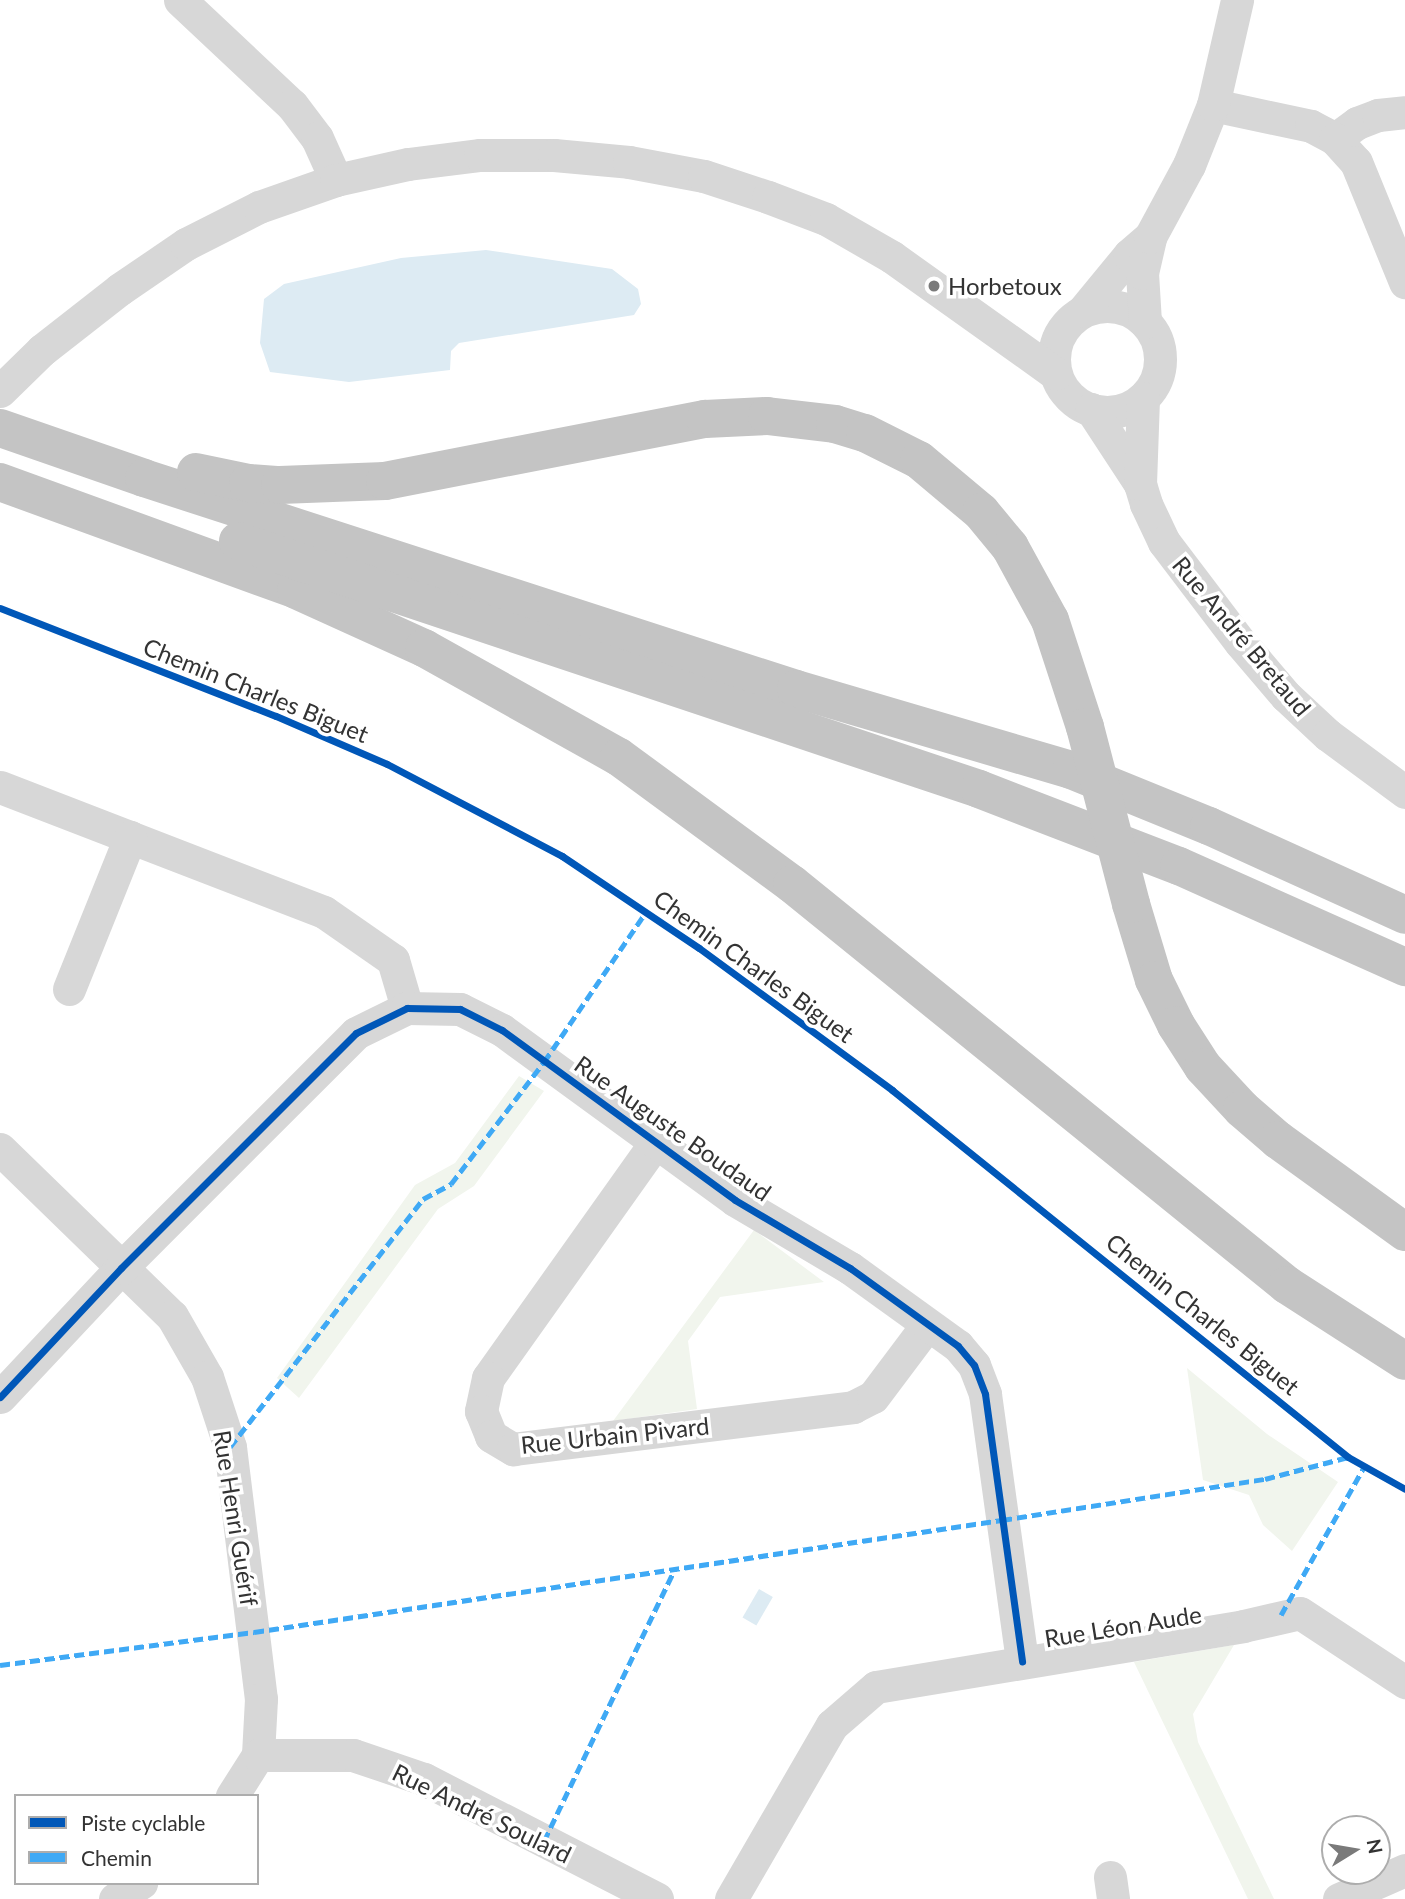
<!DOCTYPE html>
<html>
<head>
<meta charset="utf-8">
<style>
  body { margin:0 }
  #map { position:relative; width:1405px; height:1899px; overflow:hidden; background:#fff; font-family:Lato,sans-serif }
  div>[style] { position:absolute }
  .green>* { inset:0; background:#f1f5ed }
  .water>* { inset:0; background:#ddebf3; transform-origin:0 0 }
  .minor>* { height:33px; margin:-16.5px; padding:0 16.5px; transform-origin:16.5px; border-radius:16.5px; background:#d7d7d7 }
  .minor>.ring { margin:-16.5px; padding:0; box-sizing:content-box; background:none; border:33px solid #d7d7d7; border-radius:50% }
  .highway>* { height:38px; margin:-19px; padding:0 19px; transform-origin:19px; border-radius:19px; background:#c4c4c4 }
  .highway-bridge>* { height:38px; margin:-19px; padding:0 19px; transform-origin:19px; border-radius:19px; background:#c4c4c4 }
  .quiet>* { height:5px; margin-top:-2.5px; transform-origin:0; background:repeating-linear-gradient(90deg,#3fa9f5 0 10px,transparent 0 15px) }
  .cycleway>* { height:7px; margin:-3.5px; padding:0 3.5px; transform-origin:3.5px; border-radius:3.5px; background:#0057b8 }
  .dots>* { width:19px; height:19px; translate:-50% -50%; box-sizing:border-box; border:4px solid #fff; border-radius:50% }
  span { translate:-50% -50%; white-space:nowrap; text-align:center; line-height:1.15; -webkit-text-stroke:7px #fff; paint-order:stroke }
  .poi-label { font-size:24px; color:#333 }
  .left { translate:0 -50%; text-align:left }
  .street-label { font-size:24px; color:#333 }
  .legend { position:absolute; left:14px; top:1794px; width:245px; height:91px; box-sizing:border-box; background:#fff; border:2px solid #adadad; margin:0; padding:9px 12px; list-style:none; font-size:21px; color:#333 }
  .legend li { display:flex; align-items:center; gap:14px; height:35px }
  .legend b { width:35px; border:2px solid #adadad }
  .north { position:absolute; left:1321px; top:1815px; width:70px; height:70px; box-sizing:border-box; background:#fff; border:2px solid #adadad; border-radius:50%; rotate:79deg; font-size:19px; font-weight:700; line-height:28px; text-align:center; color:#333 }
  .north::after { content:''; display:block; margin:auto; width:24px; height:32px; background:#7a7a7a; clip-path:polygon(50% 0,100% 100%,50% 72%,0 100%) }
</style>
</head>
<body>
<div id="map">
  <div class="green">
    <i style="clip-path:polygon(519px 1076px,544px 1091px,474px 1186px,438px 1209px,299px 1398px,277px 1378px,415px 1185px,455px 1163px)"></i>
    <i style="clip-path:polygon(754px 1230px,824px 1282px,720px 1297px,688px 1341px,697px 1409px,613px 1421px)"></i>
    <i style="clip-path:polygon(1187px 1368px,1267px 1434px,1338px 1482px,1292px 1551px,1263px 1525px,1249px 1495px,1203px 1480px)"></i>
    <i style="clip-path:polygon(1234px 1645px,1193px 1714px,1198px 1742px,1274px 1899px,1248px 1899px,1134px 1662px)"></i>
  </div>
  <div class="water">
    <i style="clip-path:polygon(486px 250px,612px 269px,638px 289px,641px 304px,634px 315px,459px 343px,451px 351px,450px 370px,349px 382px,270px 372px,260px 343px,264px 299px,284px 284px,401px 258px)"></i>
    <i style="left:759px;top:1589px;width:16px;height:33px;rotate:30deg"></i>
  </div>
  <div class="minor">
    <i style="left:180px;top:0;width:154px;rotate:43.2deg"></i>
    <i style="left:292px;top:105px;width:41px;rotate:52.9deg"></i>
    <i style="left:317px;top:138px;width:46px;rotate:65.7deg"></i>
    <i style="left:1213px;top:105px;width:100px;rotate:12.1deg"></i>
    <i style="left:1311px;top:126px;width:27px;rotate:28deg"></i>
    <i style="left:1335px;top:139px;width:27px;rotate:-36deg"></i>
    <i style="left:1357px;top:123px;width:22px;rotate:-21deg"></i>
    <i style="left:1378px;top:115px;width:27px;rotate:-6deg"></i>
    <i style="left:1335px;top:139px;width:31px;rotate:48deg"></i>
    <i style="left:1356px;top:162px;width:130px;rotate:67.8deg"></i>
    <i class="ring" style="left:1054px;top:306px;width:73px;height:73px"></i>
    <i style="left:1083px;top:311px;width:72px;rotate:-50.6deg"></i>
    <i style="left:1129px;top:255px;width:28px;rotate:-41deg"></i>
    <i style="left:1145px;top:322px;width:49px;rotate:-93.5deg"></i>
    <i style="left:1142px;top:273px;width:37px;rotate:-77deg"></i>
    <i style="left:1150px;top:237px;width:82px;rotate:-61.6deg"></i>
    <i style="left:1189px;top:165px;width:65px;rotate:-68.2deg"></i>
    <i style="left:1213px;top:105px;width:108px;rotate:-77.1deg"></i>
    <i style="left:0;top:391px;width:59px;rotate:-44.3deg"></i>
    <i style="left:42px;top:350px;width:99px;rotate:-38deg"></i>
    <i style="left:120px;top:289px;width:80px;rotate:-34.3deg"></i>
    <i style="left:186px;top:244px;width:82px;rotate:-26.9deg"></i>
    <i style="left:259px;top:207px;width:82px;rotate:-19.3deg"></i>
    <i style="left:336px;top:180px;width:74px;rotate:-12.5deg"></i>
    <i style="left:408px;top:164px;width:73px;rotate:-7.1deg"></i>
    <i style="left:480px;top:155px;width:74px"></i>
    <i style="left:554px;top:155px;width:75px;rotate:5.3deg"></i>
    <i style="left:629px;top:162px;width:76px;rotate:10.6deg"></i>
    <i style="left:704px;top:176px;width:67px;rotate:18.2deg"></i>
    <i style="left:768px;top:197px;width:62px;rotate:20.8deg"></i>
    <i style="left:826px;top:219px;width:76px;rotate:29.9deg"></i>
    <i style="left:892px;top:257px;width:201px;rotate:35.5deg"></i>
    <i style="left:1091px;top:409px;width:90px;rotate:56.8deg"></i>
    <i style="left:1140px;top:484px;width:21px;rotate:73deg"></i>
    <i style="left:1146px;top:504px;width:42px;rotate:64.7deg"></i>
    <i style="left:1164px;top:542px;width:126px;rotate:52.8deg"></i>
    <i style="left:1240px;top:642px;width:71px;rotate:49.6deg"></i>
    <i style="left:1286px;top:696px;width:57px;rotate:42.9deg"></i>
    <i style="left:1328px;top:735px;width:96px;rotate:36.5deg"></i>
    <i style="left:1140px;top:484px;width:86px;rotate:-88deg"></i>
    <i style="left:0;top:787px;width:347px;rotate:21.1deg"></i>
    <i style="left:324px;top:912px;width:84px;rotate:34.8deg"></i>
    <i style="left:393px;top:960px;width:50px;rotate:73.7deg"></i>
    <i style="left:69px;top:989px;width:164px;rotate:-68.1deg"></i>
    <i style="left:655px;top:1143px;width:288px;rotate:125.4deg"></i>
    <i style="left:488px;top:1378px;width:34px;rotate:102deg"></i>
    <i style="left:481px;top:1411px;width:27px;rotate:68deg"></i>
    <i style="left:491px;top:1436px;width:26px;rotate:31deg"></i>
    <i style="left:513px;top:1449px;width:343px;rotate:-7deg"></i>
    <i style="left:853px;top:1407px;width:22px;rotate:-27deg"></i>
    <i style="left:873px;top:1397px;width:90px;rotate:-53.1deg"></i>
    <i style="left:0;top:1149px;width:240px;rotate:44.2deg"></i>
    <i style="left:172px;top:1316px;width:70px;rotate:60.2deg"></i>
    <i style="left:207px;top:1377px;width:74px;rotate:71.8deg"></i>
    <i style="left:230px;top:1447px;width:254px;rotate:83deg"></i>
    <i style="left:261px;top:1699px;width:56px;rotate:93.1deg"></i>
    <i style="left:258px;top:1755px;width:49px;rotate:122.4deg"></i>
    <i style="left:0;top:1397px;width:177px;rotate:-46.8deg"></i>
    <i style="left:121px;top:1268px;width:332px;rotate:-45deg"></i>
    <i style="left:356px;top:1033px;width:57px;rotate:-26.1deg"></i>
    <i style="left:407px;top:1008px;width:53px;rotate:1.1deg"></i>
    <i style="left:460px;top:1009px;width:47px;rotate:26.6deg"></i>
    <i style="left:502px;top:1030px;width:288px;rotate:36.1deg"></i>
    <i style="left:735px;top:1200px;width:134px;rotate:30.6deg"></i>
    <i style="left:850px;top:1268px;width:133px;rotate:35.8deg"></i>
    <i style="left:958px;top:1346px;width:25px;rotate:50deg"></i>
    <i style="left:974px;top:1365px;width:31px;rotate:69deg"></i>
    <i style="left:985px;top:1394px;width:270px;rotate:82.1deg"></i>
    <i style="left:258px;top:1755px;width:95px"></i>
    <i style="left:353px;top:1755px;width:75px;rotate:18.7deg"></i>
    <i style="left:424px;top:1779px;width:262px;rotate:27.2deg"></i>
    <i style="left:1110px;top:1877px;width:22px;rotate:82deg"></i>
    <i style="left:115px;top:1899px;width:31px;rotate:-32deg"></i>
    <i style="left:731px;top:1899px;width:201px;rotate:-59.9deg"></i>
    <i style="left:832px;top:1725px;width:58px;rotate:-40.8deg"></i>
    <i style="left:876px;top:1687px;width:372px;rotate:-9.4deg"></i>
    <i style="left:1243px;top:1626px;width:58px;rotate:-12.8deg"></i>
    <i style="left:1300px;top:1613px;width:126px;rotate:33.3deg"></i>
    <i style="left:1339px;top:1899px;width:72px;rotate:-23.7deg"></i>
  </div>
  <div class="highway">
    <i style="left:0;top:428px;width:152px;rotate:19.1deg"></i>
    <i style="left:144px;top:478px;width:685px;rotate:17.93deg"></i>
    <i style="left:796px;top:689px;width:287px;rotate:16.4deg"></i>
    <i style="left:1071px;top:770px;width:149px;rotate:22.1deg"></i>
    <i style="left:1209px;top:826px;width:215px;rotate:24.4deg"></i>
    <i style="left:196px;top:472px;width:53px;rotate:11.9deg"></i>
    <i style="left:248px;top:483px;width:32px;rotate:4deg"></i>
    <i style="left:280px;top:485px;width:105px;rotate:-2.2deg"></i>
    <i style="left:385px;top:481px;width:326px;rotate:-11deg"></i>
    <i style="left:705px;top:419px;width:62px;rotate:-2.8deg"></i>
    <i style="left:767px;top:416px;width:68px;rotate:6.7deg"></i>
    <i style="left:835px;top:424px;width:31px;rotate:17deg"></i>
    <i style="left:865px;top:433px;width:60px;rotate:26.6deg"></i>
    <i style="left:919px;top:460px;width:81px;rotate:40deg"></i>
    <i style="left:981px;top:512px;width:45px;rotate:50.4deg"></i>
    <i style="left:1010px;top:547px;width:83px;rotate:61.3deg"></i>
    <i style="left:1050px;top:620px;width:113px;rotate:71.9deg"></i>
    <i style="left:0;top:482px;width:315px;rotate:20deg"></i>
    <i style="left:296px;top:590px;width:141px;rotate:24.4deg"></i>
    <i style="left:424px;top:648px;width:223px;rotate:29.2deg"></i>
    <i style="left:619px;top:757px;width:215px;rotate:36.3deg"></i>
    <i style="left:792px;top:884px;width:637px;rotate:39.01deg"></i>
    <i style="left:1287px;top:1285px;width:140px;rotate:32.8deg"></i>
    <i style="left:238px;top:541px;width:781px;rotate:18.5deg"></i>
    <i style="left:979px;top:789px;width:214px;rotate:21.1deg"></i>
    <i style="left:1179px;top:866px;width:248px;rotate:24.1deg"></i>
    <i style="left:1131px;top:904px;width:79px;rotate:73.2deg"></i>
    <i style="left:1154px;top:980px;width:50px;rotate:63.9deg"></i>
    <i style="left:1176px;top:1025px;width:50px;rotate:57.3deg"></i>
    <i style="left:1203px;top:1067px;width:57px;rotate:47.1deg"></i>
    <i style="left:1242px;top:1109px;width:48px;rotate:40.7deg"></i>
    <i style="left:1278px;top:1140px;width:157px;rotate:35.9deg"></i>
  </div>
  <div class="highway-bridge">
    <i style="left:1085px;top:727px;width:183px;rotate:75.4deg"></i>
  </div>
  <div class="quiet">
    <i style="left:230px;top:1447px;width:314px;rotate:-52.1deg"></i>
    <i style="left:423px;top:1199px;width:32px;rotate:-28deg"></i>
    <i style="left:451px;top:1184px;width:153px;rotate:-52.7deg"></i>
    <i style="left:544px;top:1062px;width:181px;rotate:-55.8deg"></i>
    <i style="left:1281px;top:1615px;width:170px;rotate:-60.7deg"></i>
    <i style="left:0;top:1665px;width:256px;rotate:-7.4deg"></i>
    <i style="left:254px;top:1632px;width:756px;rotate:-8.52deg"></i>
    <i style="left:1002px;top:1520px;width:266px;rotate:-8.9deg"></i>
    <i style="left:1265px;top:1479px;width:86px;rotate:-14.8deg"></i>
    <i style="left:544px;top:1841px;width:302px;rotate:-64.3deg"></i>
  </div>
  <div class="cycleway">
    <i style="left:0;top:608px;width:296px;rotate:21.4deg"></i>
    <i style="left:276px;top:716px;width:121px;rotate:23.4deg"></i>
    <i style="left:387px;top:764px;width:198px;rotate:27.7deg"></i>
    <i style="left:562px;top:856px;width:165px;rotate:33.9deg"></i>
    <i style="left:699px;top:948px;width:240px;rotate:36.3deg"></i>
    <i style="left:892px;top:1090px;width:585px;rotate:38.83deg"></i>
    <i style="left:1348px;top:1457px;width:65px;rotate:29.3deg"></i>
    <i style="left:0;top:1397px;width:177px;rotate:-46.8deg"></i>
    <i style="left:121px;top:1268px;width:332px;rotate:-45deg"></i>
    <i style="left:356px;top:1033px;width:57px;rotate:-26.1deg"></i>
    <i style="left:407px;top:1008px;width:53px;rotate:1.1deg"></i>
    <i style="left:460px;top:1009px;width:47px;rotate:26.6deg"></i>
    <i style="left:502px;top:1030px;width:288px;rotate:36.1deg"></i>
    <i style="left:735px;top:1200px;width:134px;rotate:30.6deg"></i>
    <i style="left:850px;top:1268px;width:133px;rotate:35.8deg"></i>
    <i style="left:958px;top:1346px;width:25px;rotate:50deg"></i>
    <i style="left:974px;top:1365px;width:31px;rotate:69deg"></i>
    <i style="left:985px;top:1394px;width:270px;rotate:82.1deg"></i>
  </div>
  <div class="dots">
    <i style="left:934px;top:286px;background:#7a7a7a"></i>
  </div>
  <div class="poi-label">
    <span class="left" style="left:948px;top:286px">Horbetoux</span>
  </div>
  <div class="street-label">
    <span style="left:1242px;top:636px;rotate:50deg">Rue André Bretaud</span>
    <span style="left:256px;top:690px;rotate:22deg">Chemin Charles Biguet</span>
    <span style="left:754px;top:966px;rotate:36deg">Chemin Charles Biguet</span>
    <span style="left:673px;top:1128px;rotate:35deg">Rue Auguste Boudaud</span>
    <span style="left:1203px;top:1314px;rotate:39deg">Chemin Charles Biguet</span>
    <span style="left:615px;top:1435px;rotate:-6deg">Rue Urbain Pivard</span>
    <span style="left:236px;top:1518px;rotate:81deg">Rue Henri Guérif</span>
    <span style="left:1123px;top:1626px;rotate:-9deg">Rue Léon Aude</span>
    <span style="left:482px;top:1813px;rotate:26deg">Rue André Soulard</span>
  </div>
  <ul class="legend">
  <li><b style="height:9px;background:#0057b8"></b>Piste cyclable</li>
  <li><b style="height:9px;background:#3fa9f5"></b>Chemin</li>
  </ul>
  <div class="north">N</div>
</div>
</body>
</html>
